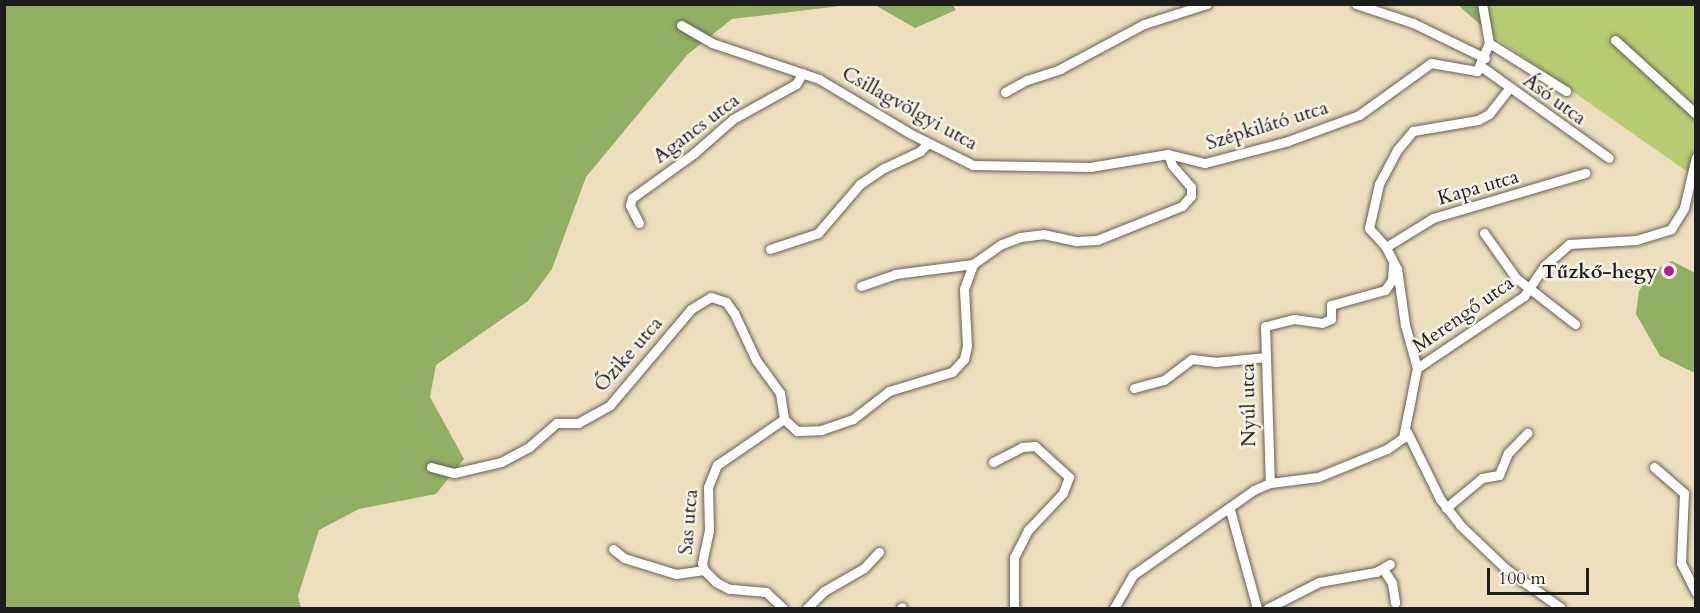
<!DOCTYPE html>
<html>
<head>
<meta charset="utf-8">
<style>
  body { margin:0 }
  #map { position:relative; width:1700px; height:613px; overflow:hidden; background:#eddfbd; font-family:Cardo,serif }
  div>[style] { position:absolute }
  .green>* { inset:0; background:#b8cd71 }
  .forest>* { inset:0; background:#92b063 }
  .roads { filter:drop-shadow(0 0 2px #656054) drop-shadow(0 0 2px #656054) }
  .minor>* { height:9px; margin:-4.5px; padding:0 4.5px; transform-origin:4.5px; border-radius:4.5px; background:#fff }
  .dots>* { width:16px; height:16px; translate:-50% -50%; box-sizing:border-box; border:3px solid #f7f3e8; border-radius:50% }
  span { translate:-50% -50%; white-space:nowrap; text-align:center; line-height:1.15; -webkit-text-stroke:5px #f7f3e8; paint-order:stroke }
  .street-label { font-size:20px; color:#1c1c1c }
  .poi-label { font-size:20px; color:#1c1c1c; font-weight:700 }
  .right { translate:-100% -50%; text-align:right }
  .frame { position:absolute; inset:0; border:6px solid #1c1c1c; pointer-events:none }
  .scale { position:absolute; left:1487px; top:568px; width:102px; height:27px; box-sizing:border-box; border:3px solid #1c1c1c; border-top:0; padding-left:8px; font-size:18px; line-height:21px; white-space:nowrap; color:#1c1c1c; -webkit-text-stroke:4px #f7f3e8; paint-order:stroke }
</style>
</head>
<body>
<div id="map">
  <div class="green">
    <i style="clip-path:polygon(1482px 5px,1695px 5px,1695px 177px,1489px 33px)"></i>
  </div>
  <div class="forest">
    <i style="clip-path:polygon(4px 5px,848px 5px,732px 19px,687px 55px,586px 177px,552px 269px,528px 301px,436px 365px,430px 397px,464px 459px,436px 494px,359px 509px,319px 530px,298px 596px,301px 608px,5px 608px)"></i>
    <i style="clip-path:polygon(875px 5px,953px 5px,956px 10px,915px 28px)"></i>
    <i style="clip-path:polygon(1458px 5px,1482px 5px,1485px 29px)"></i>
    <i style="clip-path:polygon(1672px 261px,1695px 273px,1695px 373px,1660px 356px,1636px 314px,1639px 291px,1650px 273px)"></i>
  </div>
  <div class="roads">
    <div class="minor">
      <i style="left:1356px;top:4px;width:60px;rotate:18.4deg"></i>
      <i style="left:1413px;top:23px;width:80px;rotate:25.9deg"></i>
      <i style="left:681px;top:25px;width:36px;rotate:30deg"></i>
      <i style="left:712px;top:43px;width:113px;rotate:18.6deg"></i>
      <i style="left:819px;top:79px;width:107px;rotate:30.9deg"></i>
      <i style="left:911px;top:134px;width:69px;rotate:26.6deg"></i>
      <i style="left:973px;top:165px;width:117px;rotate:1deg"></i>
      <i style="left:1090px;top:167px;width:79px;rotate:-9.5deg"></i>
      <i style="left:1615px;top:40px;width:110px;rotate:42.4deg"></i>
      <i style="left:1489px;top:43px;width:91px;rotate:31.9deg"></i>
      <i style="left:1482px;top:67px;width:156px;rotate:35.6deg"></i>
      <i style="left:1005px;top:92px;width:25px;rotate:-29deg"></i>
      <i style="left:1027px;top:80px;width:35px;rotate:-18deg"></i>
      <i style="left:1060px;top:69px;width:95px;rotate:-28.2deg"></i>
      <i style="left:1144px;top:24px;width:66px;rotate:-17.6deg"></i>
      <i style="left:639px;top:223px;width:20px;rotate:-117deg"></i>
      <i style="left:630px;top:205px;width:7px;rotate:-74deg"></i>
      <i style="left:632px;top:198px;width:75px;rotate:-35.8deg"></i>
      <i style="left:693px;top:154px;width:53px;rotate:-41.2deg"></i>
      <i style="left:733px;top:119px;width:72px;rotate:-29.1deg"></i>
      <i style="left:796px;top:84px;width:13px;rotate:-58deg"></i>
      <i style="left:1484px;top:233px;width:55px;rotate:54.6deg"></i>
      <i style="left:1516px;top:278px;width:75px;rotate:37.9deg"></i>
      <i style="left:1386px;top:247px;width:55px;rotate:-31.7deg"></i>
      <i style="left:1433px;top:218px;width:159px;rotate:-16.5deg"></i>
      <i style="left:770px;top:249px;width:51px;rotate:-18.4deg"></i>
      <i style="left:818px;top:233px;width:65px;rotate:-49.4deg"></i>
      <i style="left:860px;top:184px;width:29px;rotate:-34deg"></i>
      <i style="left:884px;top:168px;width:40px;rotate:-25deg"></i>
      <i style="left:920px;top:151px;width:11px;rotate:-45deg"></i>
      <i style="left:861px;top:286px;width:36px;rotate:-19deg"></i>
      <i style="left:895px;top:274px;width:79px;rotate:-7.3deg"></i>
      <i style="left:1270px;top:325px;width:25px;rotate:-14deg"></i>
      <i style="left:1294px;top:319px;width:28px;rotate:8deg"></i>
      <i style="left:1322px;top:323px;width:10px;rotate:-24deg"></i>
      <i style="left:1331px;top:319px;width:14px;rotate:-90deg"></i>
      <i style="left:1331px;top:305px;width:56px;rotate:-15.5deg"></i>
      <i style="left:1385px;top:290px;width:12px;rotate:-55deg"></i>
      <i style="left:1392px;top:280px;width:16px;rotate:-86deg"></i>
      <i style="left:1265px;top:326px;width:157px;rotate:88.2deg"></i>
      <i style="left:1417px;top:368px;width:45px;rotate:-105.6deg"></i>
      <i style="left:1405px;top:325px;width:57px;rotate:-98.1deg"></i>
      <i style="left:1397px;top:269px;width:25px;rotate:-117deg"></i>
      <i style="left:1386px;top:247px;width:25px;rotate:-132deg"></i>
      <i style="left:1369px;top:228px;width:45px;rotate:-77.2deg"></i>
      <i style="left:1379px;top:184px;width:38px;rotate:-62deg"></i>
      <i style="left:1397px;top:150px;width:25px;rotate:-50deg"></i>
      <i style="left:1413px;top:131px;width:66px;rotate:-9.6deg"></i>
      <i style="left:1478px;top:120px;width:13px;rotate:-29deg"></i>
      <i style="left:1489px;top:114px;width:33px;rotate:-52deg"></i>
      <i style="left:1134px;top:388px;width:31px;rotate:-15deg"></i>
      <i style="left:1164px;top:380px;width:35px;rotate:-37deg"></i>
      <i style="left:1192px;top:359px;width:23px;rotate:7deg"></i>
      <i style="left:1215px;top:362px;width:51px;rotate:-5.6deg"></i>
      <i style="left:784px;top:419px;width:18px;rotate:43deg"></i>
      <i style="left:797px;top:431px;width:24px;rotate:-2deg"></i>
      <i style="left:821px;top:430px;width:34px;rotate:-19deg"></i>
      <i style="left:853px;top:419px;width:46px;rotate:-37.9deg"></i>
      <i style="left:889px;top:391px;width:66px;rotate:-16.8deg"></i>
      <i style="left:952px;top:372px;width:18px;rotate:-47deg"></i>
      <i style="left:964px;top:359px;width:13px;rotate:-77deg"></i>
      <i style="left:967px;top:346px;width:57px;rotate:-93deg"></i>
      <i style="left:964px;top:289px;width:27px;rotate:-70deg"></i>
      <i style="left:973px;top:264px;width:35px;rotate:-35deg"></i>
      <i style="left:1002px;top:244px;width:19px;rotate:-21deg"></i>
      <i style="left:1020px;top:237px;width:23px;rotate:-7deg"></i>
      <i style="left:1043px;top:234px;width:35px;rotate:12deg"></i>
      <i style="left:1077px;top:241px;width:20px;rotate:-3deg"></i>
      <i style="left:1097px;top:240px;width:92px;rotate:-21.8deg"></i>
      <i style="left:1182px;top:206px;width:13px;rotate:-48deg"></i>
      <i style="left:1191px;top:196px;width:9px;rotate:-90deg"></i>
      <i style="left:1191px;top:187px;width:29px;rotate:-131deg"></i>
      <i style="left:1172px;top:165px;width:12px;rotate:-110deg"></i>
      <i style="left:1168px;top:154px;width:38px;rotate:14deg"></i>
      <i style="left:1205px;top:163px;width:86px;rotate:-14.8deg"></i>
      <i style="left:1288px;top:141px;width:76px;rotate:-20.1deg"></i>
      <i style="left:1359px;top:115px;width:89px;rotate:-35.8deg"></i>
      <i style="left:1431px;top:63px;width:47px;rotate:9.9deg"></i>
      <i style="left:1477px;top:71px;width:30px;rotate:-67deg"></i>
      <i style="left:1489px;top:43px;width:40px;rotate:-100deg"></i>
      <i style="left:1407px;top:432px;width:75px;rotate:63.8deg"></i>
      <i style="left:1440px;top:499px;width:33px;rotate:52deg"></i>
      <i style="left:1460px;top:525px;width:64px;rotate:43.7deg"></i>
      <i style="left:1506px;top:569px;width:67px;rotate:35.3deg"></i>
      <i style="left:993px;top:462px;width:33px;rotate:-27deg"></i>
      <i style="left:1022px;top:447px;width:13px;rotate:-4deg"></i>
      <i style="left:1035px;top:446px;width:46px;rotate:42.4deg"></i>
      <i style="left:1069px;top:477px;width:17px;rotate:111deg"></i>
      <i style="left:1063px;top:493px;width:51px;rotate:133.4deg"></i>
      <i style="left:1028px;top:530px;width:30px;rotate:117deg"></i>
      <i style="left:1014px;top:557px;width:51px;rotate:90deg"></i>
      <i style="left:431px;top:467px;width:24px;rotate:15deg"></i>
      <i style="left:454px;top:473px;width:48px;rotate:-13.2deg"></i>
      <i style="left:501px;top:462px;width:32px;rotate:-28deg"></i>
      <i style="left:529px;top:447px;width:37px;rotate:-41deg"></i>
      <i style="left:557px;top:423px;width:21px"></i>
      <i style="left:578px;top:423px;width:37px;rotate:-29deg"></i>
      <i style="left:610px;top:405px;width:126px;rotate:-49.8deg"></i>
      <i style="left:691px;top:309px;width:23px;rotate:-31deg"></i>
      <i style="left:711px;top:297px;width:16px;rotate:18deg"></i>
      <i style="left:726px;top:302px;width:14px;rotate:54deg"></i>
      <i style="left:734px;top:313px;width:52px;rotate:64.9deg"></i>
      <i style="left:756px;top:360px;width:41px;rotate:54deg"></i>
      <i style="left:780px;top:393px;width:26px;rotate:81deg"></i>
      <i style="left:1654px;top:467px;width:40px;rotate:41deg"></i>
      <i style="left:1684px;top:493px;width:70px;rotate:92.5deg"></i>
      <i style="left:1681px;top:563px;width:33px;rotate:63deg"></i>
      <i style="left:1446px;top:508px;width:47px;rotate:-39.8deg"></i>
      <i style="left:1482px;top:478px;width:17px;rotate:-10deg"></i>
      <i style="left:1499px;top:475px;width:24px;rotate:-68deg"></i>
      <i style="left:1508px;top:453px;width:28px;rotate:-46deg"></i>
      <i style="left:1230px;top:510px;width:102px;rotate:74.6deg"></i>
      <i style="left:613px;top:549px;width:14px;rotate:39deg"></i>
      <i style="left:624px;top:558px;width:54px;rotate:17.1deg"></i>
      <i style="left:676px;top:574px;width:28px;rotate:-8deg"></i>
      <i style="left:1383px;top:569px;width:17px;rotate:57deg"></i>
      <i style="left:1392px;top:583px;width:20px;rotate:81deg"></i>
      <i style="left:783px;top:608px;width:23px;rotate:-137deg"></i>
      <i style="left:766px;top:592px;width:37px;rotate:-175deg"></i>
      <i style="left:729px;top:589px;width:15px;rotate:-152deg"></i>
      <i style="left:716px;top:582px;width:17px;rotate:-135deg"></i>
      <i style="left:704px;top:570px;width:7px;rotate:-106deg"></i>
      <i style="left:702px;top:563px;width:33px;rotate:-78deg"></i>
      <i style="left:709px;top:531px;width:44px;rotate:-91.3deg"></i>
      <i style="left:708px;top:487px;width:24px;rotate:-68deg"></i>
      <i style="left:717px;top:465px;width:81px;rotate:-34.5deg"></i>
      <i style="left:807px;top:608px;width:24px;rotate:-45deg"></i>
      <i style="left:824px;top:591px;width:46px;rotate:-29.9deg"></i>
      <i style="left:864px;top:568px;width:22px;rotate:-47deg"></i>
      <i style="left:901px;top:608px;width:1px;rotate:-45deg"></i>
      <i style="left:1114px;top:608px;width:38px;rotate:-60deg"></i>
      <i style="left:1133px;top:575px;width:148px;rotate:-35.1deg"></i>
      <i style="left:1254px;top:490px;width:17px;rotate:-24deg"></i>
      <i style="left:1270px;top:483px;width:48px;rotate:-7.1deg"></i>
      <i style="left:1318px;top:477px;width:74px;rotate:-22.1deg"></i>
      <i style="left:1387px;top:449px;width:19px;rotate:-35deg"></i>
      <i style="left:1403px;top:438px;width:71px;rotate:-78.7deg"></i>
      <i style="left:1417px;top:368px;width:129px;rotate:-33.9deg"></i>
      <i style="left:1524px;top:296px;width:36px;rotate:-56deg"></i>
      <i style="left:1544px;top:266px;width:33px;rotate:-41deg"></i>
      <i style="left:1569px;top:244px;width:67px;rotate:-3.4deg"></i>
      <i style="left:1636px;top:240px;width:37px;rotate:-17deg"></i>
      <i style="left:1671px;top:229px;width:25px;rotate:-58deg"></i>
      <i style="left:1684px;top:208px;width:52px;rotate:-76.8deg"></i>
      <i style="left:1268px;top:608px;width:57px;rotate:-27deg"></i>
      <i style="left:1319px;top:582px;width:58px;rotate:-10deg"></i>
      <i style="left:1376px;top:572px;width:16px;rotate:-30deg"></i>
    </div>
  </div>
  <div class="dots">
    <i style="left:1669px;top:271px;background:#b5179e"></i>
  </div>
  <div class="street-label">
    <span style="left:1555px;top:99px;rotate:36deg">Ásó utca</span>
    <span style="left:910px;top:108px;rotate:29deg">Csillagvölgyi utca</span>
    <span style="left:1267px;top:125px;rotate:-17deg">Szépkilátó utca</span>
    <span style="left:696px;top:128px;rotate:-37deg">Agancs utca</span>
    <span style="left:1478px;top:187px;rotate:-16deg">Kapa utca</span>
    <span style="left:1463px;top:314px;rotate:-35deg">Merengő utca</span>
    <span style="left:628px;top:354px;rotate:-49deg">Őzike utca</span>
    <span style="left:1248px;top:405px;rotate:-91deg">Nyúl utca</span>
    <span style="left:688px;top:522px;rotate:-85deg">Sas utca</span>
  </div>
  <div class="poi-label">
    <span class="right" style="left:1657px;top:271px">Tűzkő-hegy</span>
  </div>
  <div class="frame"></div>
  <div class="scale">100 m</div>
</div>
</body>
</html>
